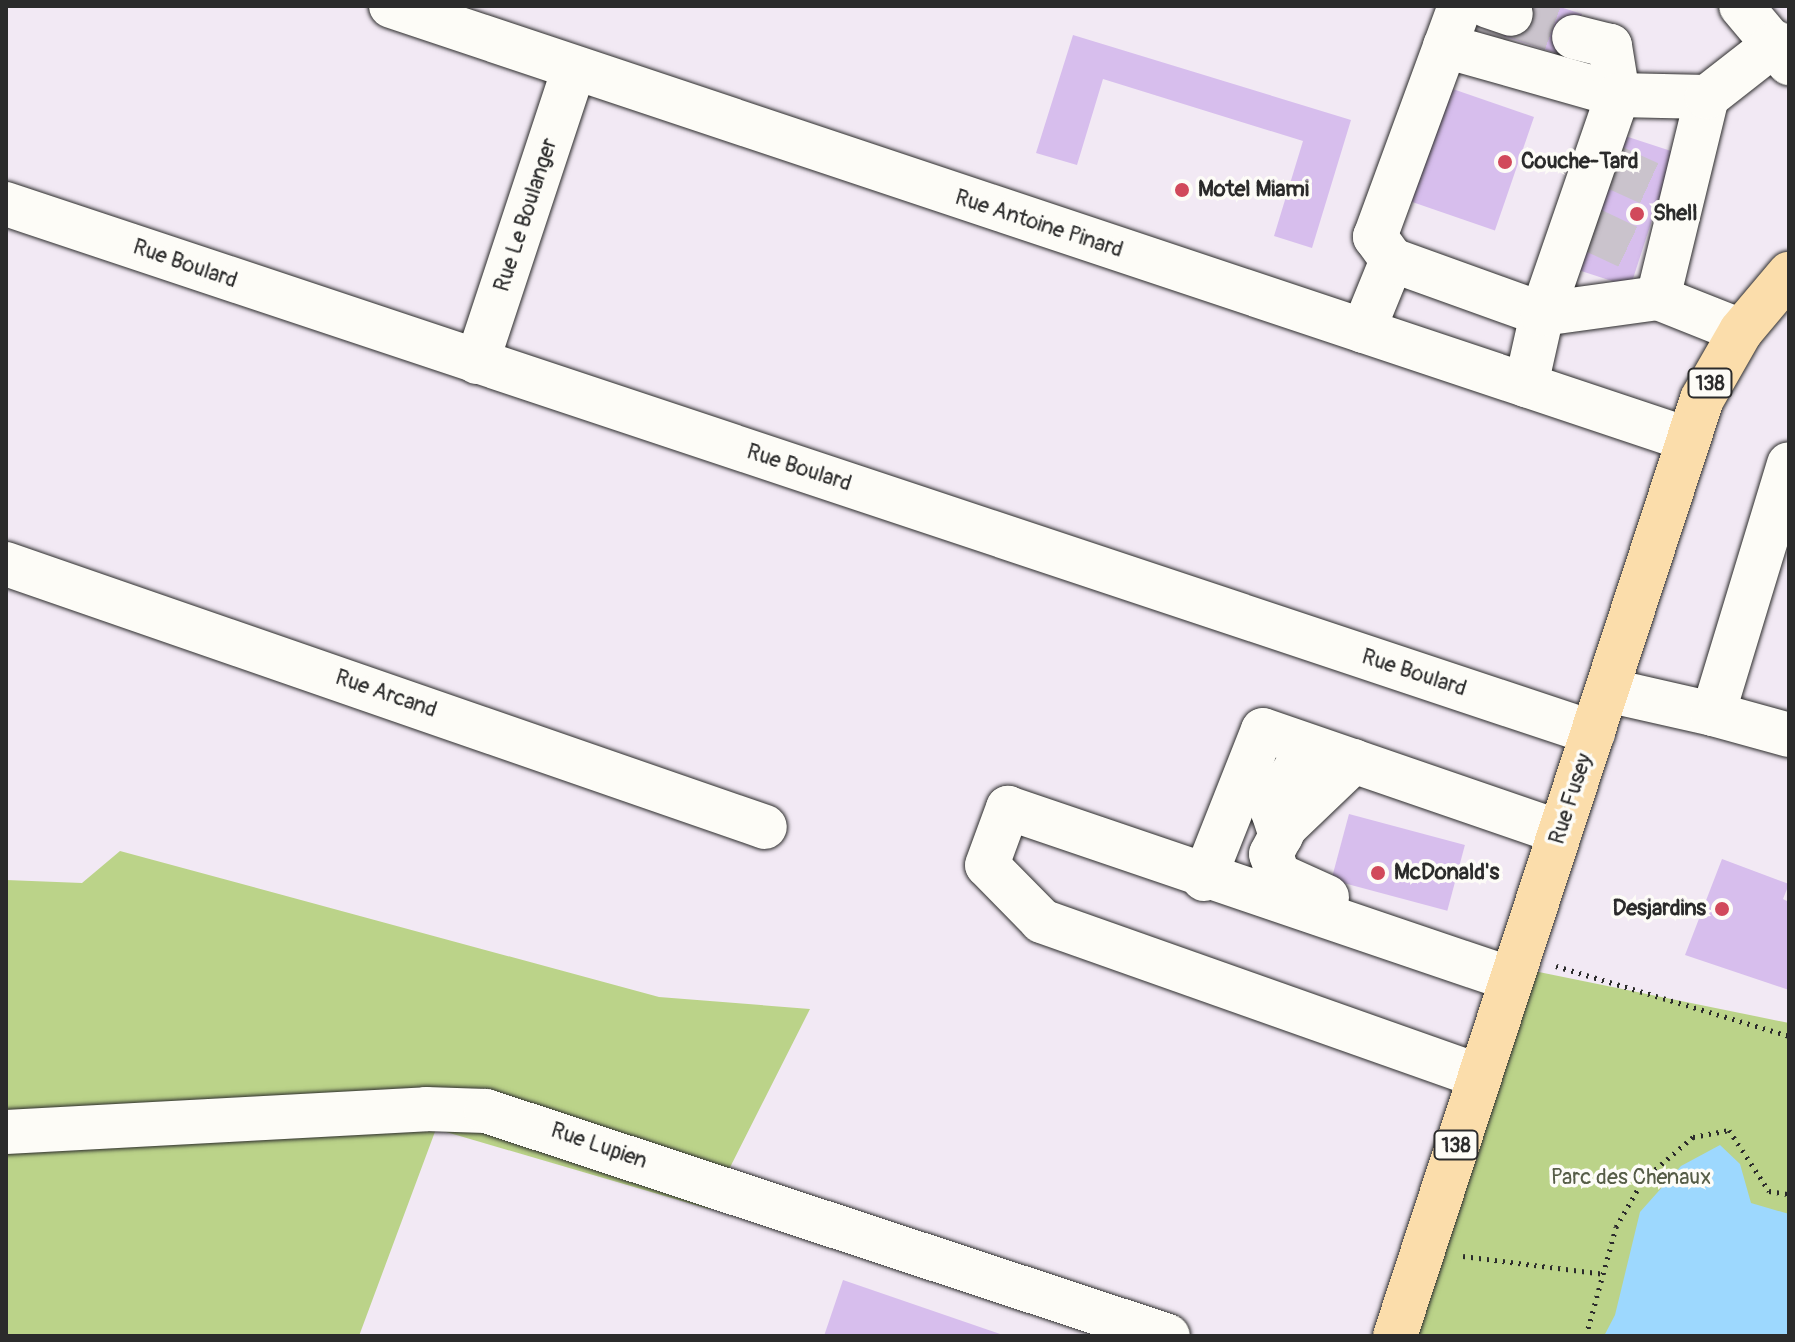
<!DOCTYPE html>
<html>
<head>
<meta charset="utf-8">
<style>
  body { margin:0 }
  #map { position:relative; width:1795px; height:1342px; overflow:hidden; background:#f2e9f4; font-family:Pangolin,sans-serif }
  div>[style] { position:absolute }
  .green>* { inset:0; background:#bbd389 }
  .water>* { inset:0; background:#9dd8fe }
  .building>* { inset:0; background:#d7beed; transform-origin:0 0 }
  .minor-tunnel>* { height:44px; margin-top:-22px; transform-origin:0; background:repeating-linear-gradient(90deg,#cac3cc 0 44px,transparent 0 66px) }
  .path>* { height:5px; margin-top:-2.5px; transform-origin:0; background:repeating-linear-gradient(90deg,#2b2b2b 0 2px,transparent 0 8px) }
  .roads { filter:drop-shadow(0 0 2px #2b2b2b) drop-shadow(0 0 2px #2b2b2b) }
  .minor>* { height:44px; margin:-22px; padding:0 22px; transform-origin:22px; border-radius:22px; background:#fdfcf7 }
  .major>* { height:44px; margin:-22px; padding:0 22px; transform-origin:22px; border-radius:22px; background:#fbddab }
  .dots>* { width:22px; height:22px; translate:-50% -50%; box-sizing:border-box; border:4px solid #fdfcf7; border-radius:50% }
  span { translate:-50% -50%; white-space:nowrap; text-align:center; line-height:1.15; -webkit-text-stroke:7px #fdfcf7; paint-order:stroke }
  .shield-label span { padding:2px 6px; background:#fdfcf7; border:2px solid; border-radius:6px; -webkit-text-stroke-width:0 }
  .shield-label { font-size:20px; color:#2b2b2b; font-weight:700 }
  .poi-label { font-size:22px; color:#2b2b2b; font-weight:700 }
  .left { translate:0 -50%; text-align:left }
  .right { translate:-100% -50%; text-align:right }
  .street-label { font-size:22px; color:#2b2b2b }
  .park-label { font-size:22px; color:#565d47 }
  .frame { position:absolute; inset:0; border:8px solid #2b2b2b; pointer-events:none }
</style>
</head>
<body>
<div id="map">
  <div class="green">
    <i style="clip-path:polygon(120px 851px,659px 997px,810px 1009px,709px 1209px,436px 1129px,359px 1336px,6px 1336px,6px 880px,82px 883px)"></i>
    <i style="clip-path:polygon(1529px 970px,1789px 1023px,1789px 1336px,1418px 1336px)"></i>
  </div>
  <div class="water">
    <i style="clip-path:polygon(1720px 1145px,1740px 1164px,1751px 1203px,1789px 1214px,1789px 1336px,1604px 1336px,1615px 1315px,1640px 1212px,1681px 1166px)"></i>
  </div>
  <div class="building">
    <i style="clip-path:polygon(1513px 6px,1557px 6px,1582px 14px,1568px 57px,1503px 36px)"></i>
    <i style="clip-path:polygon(1073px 35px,1351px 120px,1312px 248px,1274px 236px,1303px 141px,1103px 79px,1077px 165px,1036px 153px)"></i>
    <i style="left:1447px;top:87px;width:92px;height:120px;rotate:19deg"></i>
    <i style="left:1619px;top:134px;width:58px;height:142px;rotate:18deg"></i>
    <i style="left:1349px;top:814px;width:120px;height:68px;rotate:15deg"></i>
    <i style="clip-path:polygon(1722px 859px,1789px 884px,1783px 899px,1789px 902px,1789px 990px,1685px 955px)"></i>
    <i style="clip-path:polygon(843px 1280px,1006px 1336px,824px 1336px)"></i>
  </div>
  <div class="minor-tunnel">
    <i style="left:1511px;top:14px;width:67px;rotate:20.1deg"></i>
    <i style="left:1609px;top:165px;width:58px;rotate:24.4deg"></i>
    <i style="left:1588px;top:228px;width:59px;rotate:25.3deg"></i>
  </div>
  <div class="path">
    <i style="left:1556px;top:966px;width:243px;rotate:16.7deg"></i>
    <i style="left:1463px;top:1256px;width:143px;rotate:7.2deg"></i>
    <i style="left:1586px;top:1336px;width:113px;rotate:-74.6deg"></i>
    <i style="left:1616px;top:1227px;width:54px;rotate:-60.1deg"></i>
    <i style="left:1643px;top:1180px;width:66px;rotate:-40.7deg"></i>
    <i style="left:1693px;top:1137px;width:37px;rotate:-11deg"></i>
    <i style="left:1729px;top:1130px;width:73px;rotate:56.7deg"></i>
    <i style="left:1769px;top:1191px;width:20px;rotate:9deg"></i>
  </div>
  <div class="roads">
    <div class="minor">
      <i style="left:391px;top:6px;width:1366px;rotate:18.47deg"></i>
      <i style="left:1488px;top:6px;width:24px;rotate:19deg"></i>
      <i style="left:1741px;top:6px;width:75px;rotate:49.9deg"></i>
      <i style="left:1445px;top:46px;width:180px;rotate:15.8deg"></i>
      <i style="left:1618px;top:95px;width:50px;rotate:-99.3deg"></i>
      <i style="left:1610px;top:46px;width:37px;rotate:-166deg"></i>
      <i style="left:6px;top:204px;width:1673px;rotate:18.43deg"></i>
      <i style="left:1392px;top:260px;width:29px;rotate:-126deg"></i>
      <i style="left:1375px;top:237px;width:246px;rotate:-69.8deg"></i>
      <i style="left:1658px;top:298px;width:207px;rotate:-76.3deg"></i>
      <i style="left:1363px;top:331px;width:77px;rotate:-67.8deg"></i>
      <i style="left:1392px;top:260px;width:159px;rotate:19.8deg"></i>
      <i style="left:1542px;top:314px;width:73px;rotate:102.7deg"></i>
      <i style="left:1741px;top:331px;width:89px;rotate:-158.3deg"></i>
      <i style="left:1658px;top:298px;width:117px;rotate:172.1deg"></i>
      <i style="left:1542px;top:314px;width:232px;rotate:-70.9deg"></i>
      <i style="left:1618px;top:95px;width:89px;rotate:1.3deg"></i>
      <i style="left:1707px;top:97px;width:88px;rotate:-38deg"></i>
      <i style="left:477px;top:362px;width:309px;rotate:-71.7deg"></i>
      <i style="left:6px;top:564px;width:803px;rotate:19.11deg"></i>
      <i style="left:1607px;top:690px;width:109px;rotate:12.8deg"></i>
      <i style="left:1713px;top:714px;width:261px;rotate:-73.1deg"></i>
      <i style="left:1713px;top:714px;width:79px;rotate:15.4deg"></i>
      <i style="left:1281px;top:836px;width:25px;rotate:-108deg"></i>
      <i style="left:1273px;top:812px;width:14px;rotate:-78deg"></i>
      <i style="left:1276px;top:798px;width:61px;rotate:-56.3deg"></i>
      <i style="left:1204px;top:879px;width:160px;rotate:-68.4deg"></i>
      <i style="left:1263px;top:730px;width:314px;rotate:19deg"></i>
      <i style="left:1327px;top:897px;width:54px;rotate:-155.8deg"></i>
      <i style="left:1278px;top:875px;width:22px;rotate:-108deg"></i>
      <i style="left:1271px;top:854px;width:32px;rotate:-62deg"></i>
      <i style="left:1286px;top:826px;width:94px;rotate:-43.7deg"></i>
      <i style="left:1479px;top:1076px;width:464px;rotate:-160.5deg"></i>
      <i style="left:1042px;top:921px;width:78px;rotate:-134.5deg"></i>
      <i style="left:987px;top:865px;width:61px;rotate:-69.8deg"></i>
      <i style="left:1008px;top:808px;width:531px;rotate:18.78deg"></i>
      <i style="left:6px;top:1132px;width:421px;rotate:-3.1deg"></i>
      <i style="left:426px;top:1109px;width:60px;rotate:1.9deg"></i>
      <i style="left:486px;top:1111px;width:718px;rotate:18.26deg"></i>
    </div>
    <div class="major">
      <i style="left:1395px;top:1336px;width:986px;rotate:-71.86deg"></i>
      <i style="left:1702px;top:399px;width:78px;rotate:-60.2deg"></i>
      <i style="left:1741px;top:331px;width:75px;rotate:-49.9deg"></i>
    </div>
  </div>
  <div class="dots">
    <i style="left:1505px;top:162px;background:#d1495b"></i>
    <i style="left:1182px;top:190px;background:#d1495b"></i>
    <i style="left:1637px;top:214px;background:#d1495b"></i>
    <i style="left:1378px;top:873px;background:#d1495b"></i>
    <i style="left:1722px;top:909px;background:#d1495b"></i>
  </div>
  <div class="shield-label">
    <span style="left:1710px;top:383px">138</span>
    <span style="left:1456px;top:1145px">138</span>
  </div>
  <div class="poi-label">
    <span class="left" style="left:1521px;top:162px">Couche-Tard</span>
    <span class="left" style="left:1198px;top:190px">Motel Miami</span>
    <span class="left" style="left:1653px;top:214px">Shell</span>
    <span class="left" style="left:1394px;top:873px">McDonald's</span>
    <span class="right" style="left:1706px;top:909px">Desjardins</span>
  </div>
  <div class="street-label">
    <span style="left:526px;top:215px;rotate:-72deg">Rue Le Boulanger</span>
    <span style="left:1039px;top:224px;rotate:18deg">Rue Antoine Pinard</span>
    <span style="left:185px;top:264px;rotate:19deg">Rue Boulard</span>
    <span style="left:799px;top:468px;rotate:18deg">Rue Boulard</span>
    <span style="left:1414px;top:673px;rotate:18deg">Rue Boulard</span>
    <span style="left:386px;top:694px;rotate:19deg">Rue Arcand</span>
    <span style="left:1571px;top:799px;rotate:-72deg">Rue Fusey</span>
    <span style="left:599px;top:1146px;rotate:19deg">Rue Lupien</span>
  </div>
  <div class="park-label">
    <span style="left:1631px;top:1178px">Parc des Chenaux</span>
  </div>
  <div class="frame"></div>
</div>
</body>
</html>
